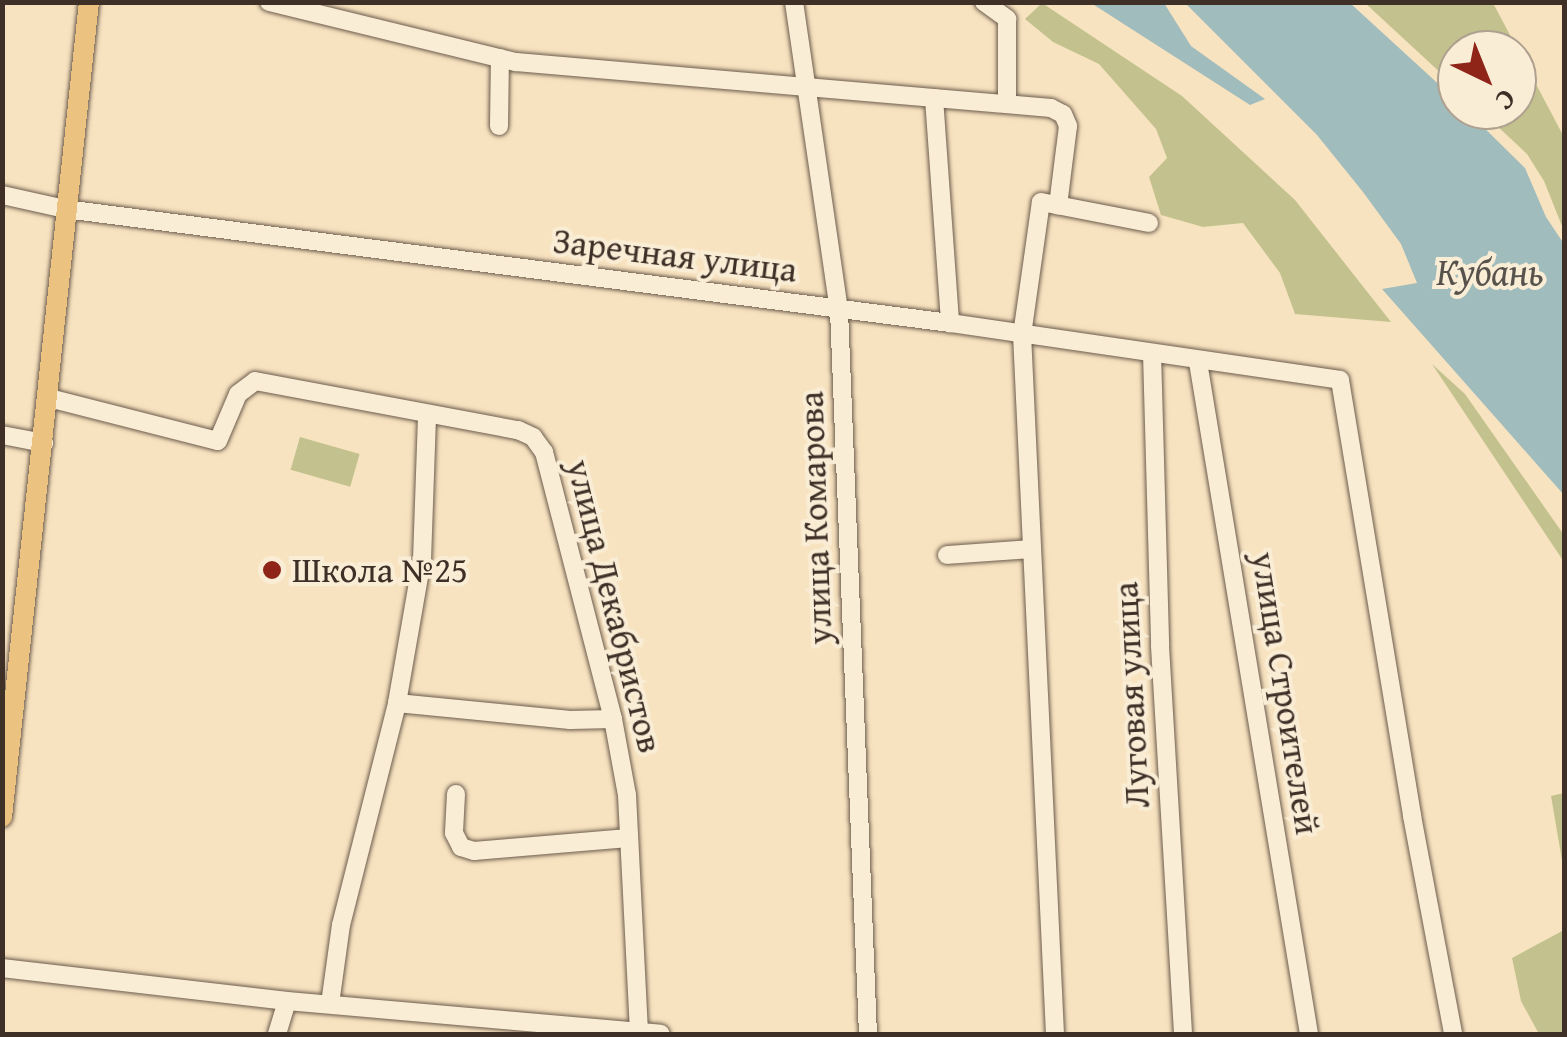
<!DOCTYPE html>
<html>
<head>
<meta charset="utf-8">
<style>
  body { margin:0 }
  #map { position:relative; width:1567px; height:1037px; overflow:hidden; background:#f8e3c0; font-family:"Gentium Book Plus",serif }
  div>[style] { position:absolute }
  .green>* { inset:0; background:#c3c28e; transform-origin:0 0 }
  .water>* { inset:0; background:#a1bcbc }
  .roads { filter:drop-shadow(0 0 2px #6c5c4d) drop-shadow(0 0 2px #6c5c4d) }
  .minor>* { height:18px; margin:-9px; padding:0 9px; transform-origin:9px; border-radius:9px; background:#faedd6 }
  .major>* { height:20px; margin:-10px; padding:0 10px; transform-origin:10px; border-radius:10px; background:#ecc280 }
  .dots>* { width:28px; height:28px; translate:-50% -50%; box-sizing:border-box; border:5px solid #faedd6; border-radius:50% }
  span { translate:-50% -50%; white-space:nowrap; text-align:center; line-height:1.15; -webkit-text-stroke:8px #faedd6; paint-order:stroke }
  .street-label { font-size:35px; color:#3e2f27 }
  .poi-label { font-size:35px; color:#3e2f27 }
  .left { translate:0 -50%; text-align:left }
  .water-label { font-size:38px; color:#57524c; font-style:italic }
  .frame { position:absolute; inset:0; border:5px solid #3e2f27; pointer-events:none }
  .north { position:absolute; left:1437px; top:30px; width:100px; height:100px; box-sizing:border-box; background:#faedd6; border:2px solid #afa190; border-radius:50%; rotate:137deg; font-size:28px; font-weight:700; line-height:40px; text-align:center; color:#3e2f27 }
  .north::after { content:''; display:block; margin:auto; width:35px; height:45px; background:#8f2418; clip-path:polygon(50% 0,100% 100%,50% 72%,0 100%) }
</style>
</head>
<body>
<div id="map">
  <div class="green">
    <i style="clip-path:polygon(1042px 3px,1182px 96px,1295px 200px,1391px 322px,1295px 314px,1280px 273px,1243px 223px,1203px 227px,1161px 215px,1149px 177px,1167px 158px,1156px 129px,1099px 64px,1053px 42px,1025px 19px)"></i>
    <i style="clip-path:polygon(1365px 3px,1493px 3px,1564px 137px,1564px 231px,1544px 181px,1527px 154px,1480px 110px,1517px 110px,1517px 50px,1457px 50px,1457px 88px)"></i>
    <i style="clip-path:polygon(1432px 364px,1465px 394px,1564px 535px,1564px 562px)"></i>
    <i style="left:300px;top:437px;width:62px;height:34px;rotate:16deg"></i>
    <i style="clip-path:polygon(1564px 793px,1564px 872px,1551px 796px)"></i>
    <i style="clip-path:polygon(1564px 930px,1564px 1034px,1539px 1034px,1521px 1001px,1512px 958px)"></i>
  </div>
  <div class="water">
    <i style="clip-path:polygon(1091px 3px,1164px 3px,1191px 46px,1265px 99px,1250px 105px)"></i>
    <i style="clip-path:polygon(1185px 3px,1350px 3px,1457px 101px,1457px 110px,1466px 110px,1525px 168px,1546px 217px,1564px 244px,1564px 495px,1382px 289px,1417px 283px,1401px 244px,1363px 192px,1317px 135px)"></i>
  </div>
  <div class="roads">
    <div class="minor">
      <i style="left:269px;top:2px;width:254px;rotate:13.7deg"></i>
      <i style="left:516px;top:62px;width:537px;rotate:4.91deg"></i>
      <i style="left:1051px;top:108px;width:13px;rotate:27deg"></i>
      <i style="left:1063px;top:114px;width:13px;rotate:67deg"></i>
      <i style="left:1068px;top:126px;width:80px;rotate:97.2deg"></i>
      <i style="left:794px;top:2px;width:311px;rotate:81.7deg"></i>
      <i style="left:839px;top:310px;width:725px;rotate:87.71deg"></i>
      <i style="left:984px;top:2px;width:29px;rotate:36deg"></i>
      <i style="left:1007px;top:19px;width:84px;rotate:90deg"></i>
      <i style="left:934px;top:98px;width:226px;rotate:85.9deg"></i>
      <i style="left:499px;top:126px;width:68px;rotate:-89.2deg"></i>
      <i style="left:2px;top:195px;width:65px;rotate:12.5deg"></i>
      <i style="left:65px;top:209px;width:892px;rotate:7.34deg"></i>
      <i style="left:950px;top:323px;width:394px;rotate:8.3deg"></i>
      <i style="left:1340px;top:380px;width:442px;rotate:80.6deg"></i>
      <i style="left:1412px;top:816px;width:222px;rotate:79.3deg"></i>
      <i style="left:1152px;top:353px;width:293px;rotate:88.4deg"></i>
      <i style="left:1160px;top:646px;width:389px;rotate:86.6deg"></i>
      <i style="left:1198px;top:362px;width:681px;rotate:80.62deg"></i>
      <i style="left:49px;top:398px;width:174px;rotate:14.3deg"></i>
      <i style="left:218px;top:441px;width:51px;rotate:-66.9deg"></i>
      <i style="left:238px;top:394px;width:21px;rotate:-37deg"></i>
      <i style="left:255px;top:381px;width:268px;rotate:10.6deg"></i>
      <i style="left:518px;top:430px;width:17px;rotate:25deg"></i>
      <i style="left:533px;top:437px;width:19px;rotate:54deg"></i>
      <i style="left:544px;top:452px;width:276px;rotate:75.5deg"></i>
      <i style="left:613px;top:719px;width:77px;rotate:79.6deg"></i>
      <i style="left:627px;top:795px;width:235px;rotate:87.1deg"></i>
      <i style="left:2px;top:435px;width:43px;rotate:10.8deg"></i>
      <i style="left:947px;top:555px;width:83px;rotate:-4.1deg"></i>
      <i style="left:397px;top:703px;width:174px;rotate:5.6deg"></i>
      <i style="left:570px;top:720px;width:43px;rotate:-1.3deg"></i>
      <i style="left:456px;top:794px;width:39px;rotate:93deg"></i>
      <i style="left:454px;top:833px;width:16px;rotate:63deg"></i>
      <i style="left:461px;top:847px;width:14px;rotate:17deg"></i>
      <i style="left:474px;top:851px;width:155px;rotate:-4.8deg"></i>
      <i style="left:2px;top:968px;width:287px;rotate:6.6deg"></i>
      <i style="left:287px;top:1001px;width:375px;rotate:5deg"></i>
      <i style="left:330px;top:1004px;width:80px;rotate:-82.1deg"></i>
      <i style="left:341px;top:925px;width:229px;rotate:-75.8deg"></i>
      <i style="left:397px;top:703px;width:145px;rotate:-80.1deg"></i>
      <i style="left:422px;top:560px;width:146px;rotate:-88deg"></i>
      <i style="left:277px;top:1034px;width:34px;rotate:-73deg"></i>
      <i style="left:1055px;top:1034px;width:700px;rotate:-92.7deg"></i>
      <i style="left:1022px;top:335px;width:134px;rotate:-81.9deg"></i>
      <i style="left:1041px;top:202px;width:110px;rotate:11deg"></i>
    </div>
    <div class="major">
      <i style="left:2px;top:817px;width:820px;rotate:-83.91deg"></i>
    </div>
  </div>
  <div class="dots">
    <i style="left:272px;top:570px;background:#8f2418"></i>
  </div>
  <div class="street-label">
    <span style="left:675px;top:255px;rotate:7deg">Заречная улица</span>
    <span style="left:815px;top:518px;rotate:-92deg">улица Комарова</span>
    <span style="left:615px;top:606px;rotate:76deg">улица Декабристов</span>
    <span style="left:1286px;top:693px;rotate:81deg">улица Строителей</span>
    <span style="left:1131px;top:695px;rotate:-93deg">Луговая улица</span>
  </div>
  <div class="poi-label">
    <span class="left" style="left:292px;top:570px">Школа №25</span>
  </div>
  <div class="water-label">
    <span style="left:1490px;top:272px">Кубань</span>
  </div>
  <div class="frame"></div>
  <div class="north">С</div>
</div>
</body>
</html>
